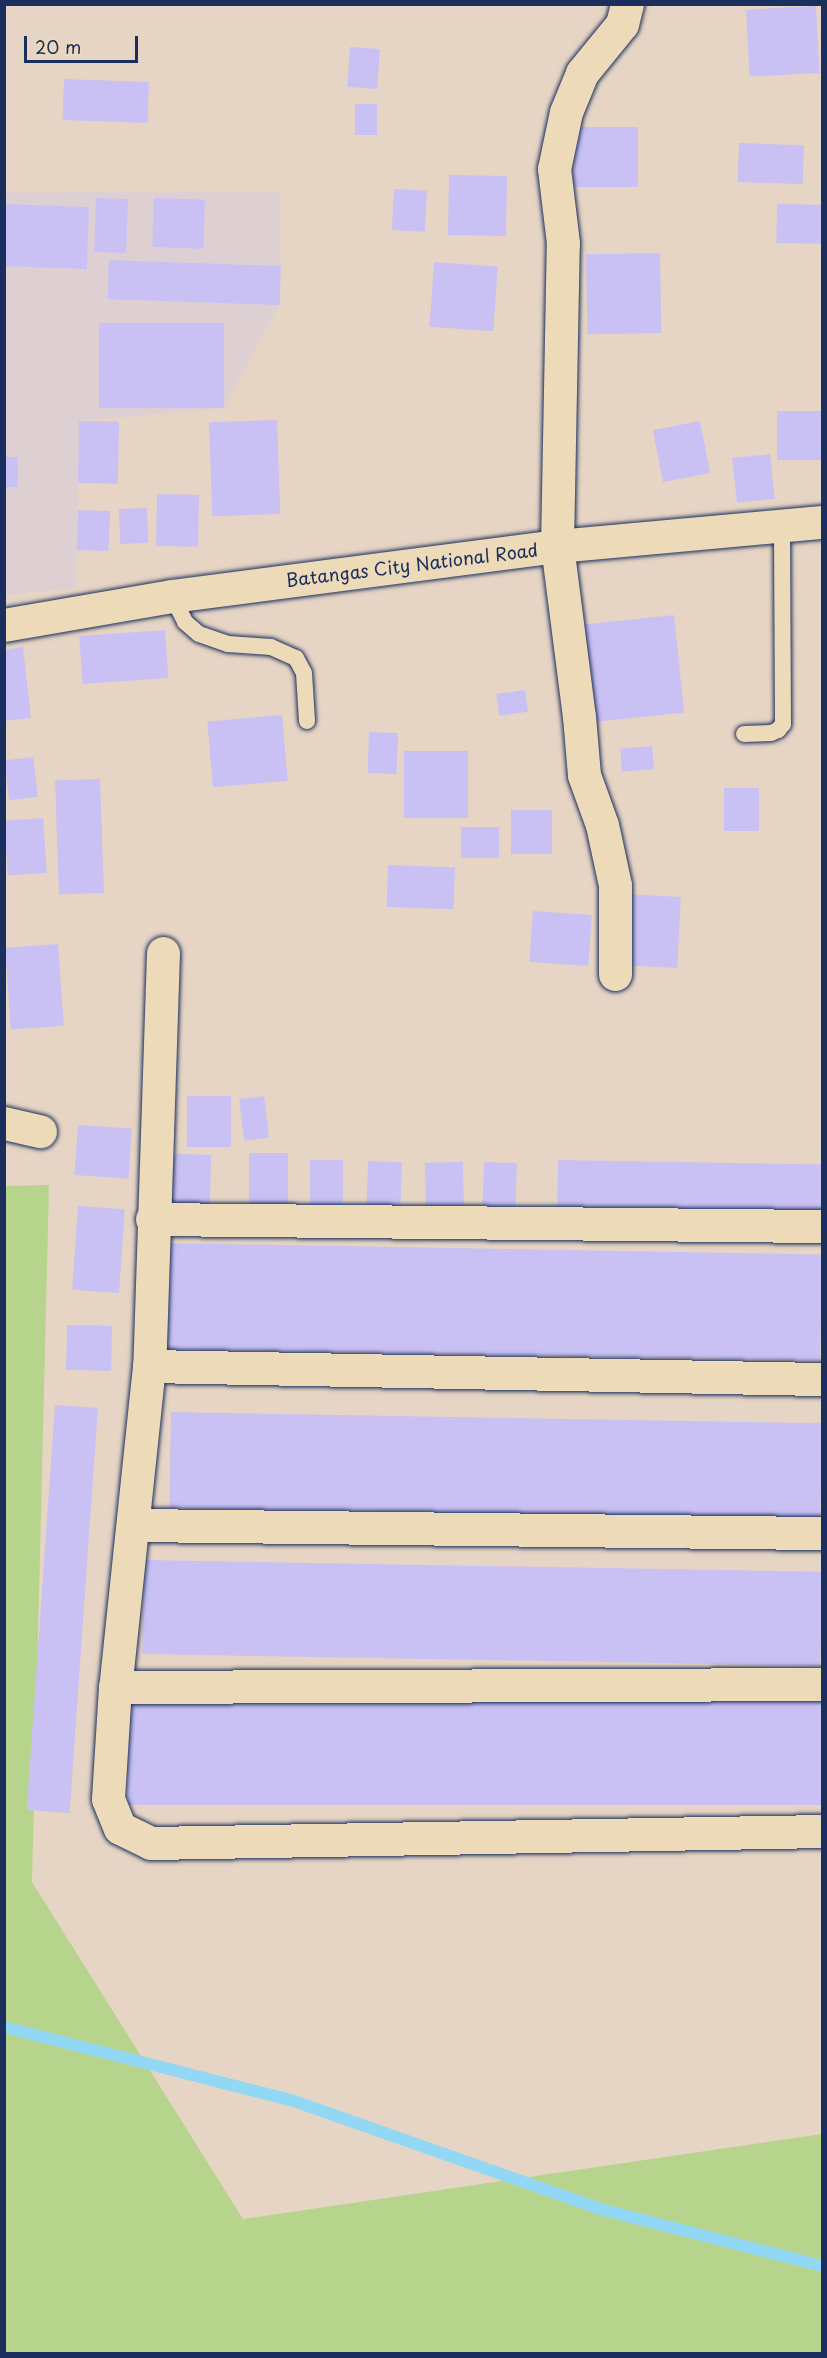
<!DOCTYPE html>
<html>
<head>
<meta charset="utf-8">
<style>
  body { margin:0 }
  #map { position:relative; width:827px; height:2358px; overflow:hidden; background:#e6d5c4; font-family:"Playpen Sans",sans-serif }
  div>[style] { position:absolute }
  .built>* { inset:0; background:#ddcfd2 }
  .green>* { inset:0; background:#b7d48d }
  .stream>* { height:12px; margin:-6px; padding:0 6px; transform-origin:6px; border-radius:6px; background:#92d8f4 }
  .building>* { inset:0; background:#c9c1f3; transform-origin:0 0 }
  .roads { filter:drop-shadow(0 0 2px #1b2f5e) drop-shadow(0 0 2px #1b2f5e) }
  .lane>* { height:16px; margin:-8px; padding:0 8px; transform-origin:8px; border-radius:8px; background:#eddab8 }
  .street>* { height:33px; margin:-16.5px; padding:0 16.5px; transform-origin:16.5px; border-radius:16.5px; background:#eddab8 }
  .secondary>* { height:33px; margin:-16.5px; padding:0 16.5px; transform-origin:16.5px; border-radius:16.5px; background:#eddab8 }
  span { translate:-50% -50%; white-space:nowrap; text-align:center; line-height:1.15; -webkit-text-stroke:6px #eddab8; paint-order:stroke }
  .street-label { font-size:18px; color:#1b2f5e }
  .frame { position:absolute; inset:0; border:6px solid #1b2f5e; pointer-events:none }
  .scale { position:absolute; left:24px; top:36px; width:114px; height:27px; box-sizing:border-box; border:3px solid #1b2f5e; border-top:0; padding-left:8px; font-size:18px; line-height:21px; white-space:nowrap; color:#1b2f5e; -webkit-text-stroke:4px #eddab8; paint-order:stroke }
</style>
</head>
<body>
<div id="map">
  <div class="built">
    <i style="clip-path:polygon(5px 192px,280px 192px,280px 303px,224px 408px,79px 421px,76px 588px,5px 595px)"></i>
  </div>
  <div class="green">
    <i style="clip-path:polygon(49px 1185px,32px 1882px,243px 2219px,822px 2134px,822px 2353px,5px 2353px,4px 1186px)"></i>
  </div>
  <div class="stream">
    <i style="left:4px;top:2027px;width:296px;rotate:14.3deg"></i>
    <i style="left:291px;top:2100px;width:332px;rotate:19.4deg"></i>
    <i style="left:604px;top:2210px;width:225px;rotate:14.4deg"></i>
  </div>
  <div class="building">
    <i style="left:816px;top:6px;width:67px;height:70px;rotate:87deg"></i>
    <i style="left:350px;top:47px;width:30px;height:40px;rotate:4deg"></i>
    <i style="left:64px;top:79px;width:85px;height:41px;rotate:2deg"></i>
    <i style="left:355px;top:104px;width:22px;height:31px"></i>
    <i style="left:573px;top:127px;width:65px;height:60px"></i>
    <i style="left:739px;top:143px;width:65px;height:39px;rotate:2deg"></i>
    <i style="left:449px;top:175px;width:58px;height:60px;rotate:1deg"></i>
    <i style="left:394px;top:189px;width:33px;height:41px;rotate:3deg"></i>
    <i style="left:96px;top:198px;width:32px;height:54px;rotate:2deg"></i>
    <i style="left:154px;top:198px;width:51px;height:49px;rotate:2deg"></i>
    <i style="left:4px;top:204px;width:85px;height:62px;rotate:2deg"></i>
    <i style="left:777px;top:204px;width:45px;height:39px;rotate:1deg"></i>
    <i style="left:660px;top:253px;width:80px;height:74px;rotate:89deg"></i>
    <i style="left:109px;top:260px;width:172px;height:39px;rotate:2deg"></i>
    <i style="left:434px;top:262px;width:64px;height:65px;rotate:4deg"></i>
    <i style="left:224px;top:323px;width:85px;height:125px;rotate:90deg"></i>
    <i style="left:822px;top:411px;width:49px;height:45px;rotate:90deg"></i>
    <i style="left:277px;top:420px;width:94px;height:68px;rotate:88deg"></i>
    <i style="left:79px;top:421px;width:40px;height:62px;rotate:1deg"></i>
    <i style="left:700px;top:421px;width:53px;height:48px;rotate:79deg"></i>
    <i style="left:770px;top:454px;width:45px;height:38px;rotate:84deg"></i>
    <i style="left:4px;top:457px;width:14px;height:30px"></i>
    <i style="left:157px;top:494px;width:42px;height:52px;rotate:1deg"></i>
    <i style="left:147px;top:508px;width:35px;height:28px;rotate:88deg"></i>
    <i style="left:78px;top:510px;width:32px;height:40px;rotate:2deg"></i>
    <i style="left:674px;top:615px;width:98px;height:100px;rotate:84deg"></i>
    <i style="left:165px;top:630px;width:48px;height:86px;rotate:86deg"></i>
    <i style="clip-path:polygon(23px 647px,31px 718px,4px 721px,4px 650px)"></i>
    <i style="left:525px;top:690px;width:22px;height:29px;rotate:82deg"></i>
    <i style="left:282px;top:715px;width:66px;height:75px;rotate:85deg"></i>
    <i style="left:369px;top:732px;width:29px;height:41px;rotate:2deg"></i>
    <i style="left:652px;top:746px;width:23px;height:32px;rotate:85deg"></i>
    <i style="left:404px;top:751px;width:64px;height:67px"></i>
    <i style="left:33px;top:757px;width:40px;height:29px;rotate:83deg"></i>
    <i style="left:100px;top:779px;width:114px;height:45px;rotate:88deg"></i>
    <i style="left:724px;top:788px;width:35px;height:43px"></i>
    <i style="left:511px;top:810px;width:41px;height:44px"></i>
    <i style="left:43px;top:818px;width:55px;height:39px;rotate:86deg"></i>
    <i style="left:461px;top:827px;width:38px;height:31px"></i>
    <i style="left:388px;top:865px;width:67px;height:42px;rotate:2deg"></i>
    <i style="left:623px;top:894px;width:58px;height:71px;rotate:3deg"></i>
    <i style="left:533px;top:911px;width:59px;height:51px;rotate:4deg"></i>
    <i style="left:58px;top:944px;width:82px;height:53px;rotate:86deg"></i>
    <i style="left:187px;top:1096px;width:44px;height:51px"></i>
    <i style="left:264px;top:1096px;width:42px;height:25px;rotate:83deg"></i>
    <i style="left:78px;top:1125px;width:54px;height:50px;rotate:4deg"></i>
    <i style="left:249px;top:1153px;width:39px;height:59px"></i>
    <i style="left:171px;top:1154px;width:40px;height:53px;rotate:1deg"></i>
    <i style="left:310px;top:1160px;width:33px;height:52px"></i>
    <i style="left:558px;top:1160px;width:264px;height:50px;rotate:1deg"></i>
    <i style="left:368px;top:1161px;width:34px;height:46px;rotate:2deg"></i>
    <i style="left:463px;top:1162px;width:51px;height:38px;rotate:89deg"></i>
    <i style="left:484px;top:1162px;width:33px;height:50px;rotate:2deg"></i>
    <i style="left:78px;top:1206px;width:47px;height:84px;rotate:4deg"></i>
    <i style="left:161px;top:1243px;width:661px;height:106px;rotate:1deg"></i>
    <i style="left:67px;top:1325px;width:45px;height:45px;rotate:1deg"></i>
    <i style="left:55px;top:1405px;width:43px;height:406px;rotate:4deg"></i>
    <i style="left:171px;top:1412px;width:651px;height:96px;rotate:1deg"></i>
    <i style="left:144px;top:1560px;width:678px;height:94px;rotate:1deg"></i>
    <i style="left:128px;top:1701px;width:694px;height:104px"></i>
  </div>
  <div class="roads">
    <div class="lane">
      <i style="left:172px;top:596px;width:29px;rotate:63deg"></i>
      <i style="left:185px;top:622px;width:18px;rotate:41deg"></i>
      <i style="left:199px;top:634px;width:31px;rotate:19deg"></i>
      <i style="left:228px;top:644px;width:43px;rotate:4deg"></i>
      <i style="left:271px;top:647px;width:27px;rotate:24deg"></i>
      <i style="left:296px;top:658px;width:17px;rotate:62deg"></i>
      <i style="left:304px;top:673px;width:48px;rotate:86.4deg"></i>
      <i style="left:744px;top:734px;width:27px;rotate:-2deg"></i>
      <i style="left:771px;top:733px;width:8px;rotate:-23deg"></i>
      <i style="left:778px;top:730px;width:8px;rotate:-50deg"></i>
      <i style="left:783px;top:724px;width:198px;rotate:-90.3deg"></i>
    </div>
    <div class="street">
      <i style="left:163px;top:953px;width:413px;rotate:91.9deg"></i>
      <i style="left:149px;top:1366px;width:323px;rotate:96deg"></i>
      <i style="left:115px;top:1687px;width:112px;rotate:93.6deg"></i>
      <i style="left:108px;top:1799px;width:31px;rotate:68deg"></i>
      <i style="left:120px;top:1828px;width:34px;rotate:26deg"></i>
      <i style="left:151px;top:1843px;width:671px;rotate:-1.02deg"></i>
      <i style="left:615px;top:974px;width:89px;rotate:-90deg"></i>
      <i style="left:615px;top:885px;width:61px;rotate:-102.2deg"></i>
      <i style="left:602px;top:825px;width:53px;rotate:-109.8deg"></i>
      <i style="left:584px;top:775px;width:58px;rotate:-94.9deg"></i>
      <i style="left:579px;top:717px;width:172px;rotate:-97.3deg"></i>
      <i style="left:557px;top:546px;width:303px;rotate:-88.9deg"></i>
      <i style="left:563px;top:243px;width:75px;rotate:-96.9deg"></i>
      <i style="left:554px;top:169px;width:58px;rotate:-78.1deg"></i>
      <i style="left:566px;top:112px;width:42px;rotate:-67.7deg"></i>
      <i style="left:582px;top:73px;width:63px;rotate:-50.8deg"></i>
      <i style="left:622px;top:24px;width:21px;rotate:-76deg"></i>
      <i style="left:4px;top:1123px;width:37px;rotate:13deg"></i>
      <i style="left:152px;top:1219px;width:670px;rotate:0.6deg"></i>
      <i style="left:149px;top:1366px;width:673px;rotate:1.11deg"></i>
      <i style="left:134px;top:1525px;width:688px;rotate:0.67deg"></i>
      <i style="left:115px;top:1687px;width:707px;rotate:-0.24deg"></i>
    </div>
    <div class="secondary">
      <i style="left:4px;top:625px;width:170px;rotate:-9.8deg"></i>
      <i style="left:172px;top:596px;width:388px;rotate:-7.4deg"></i>
      <i style="left:557px;top:546px;width:266px;rotate:-5.2deg"></i>
    </div>
  </div>
  <div class="street-label">
    <span style="left:412px;top:565px;rotate:-7deg">Batangas City National Road</span>
  </div>
  <div class="frame"></div>
  <div class="scale">20 m</div>
</div>
</body>
</html>
